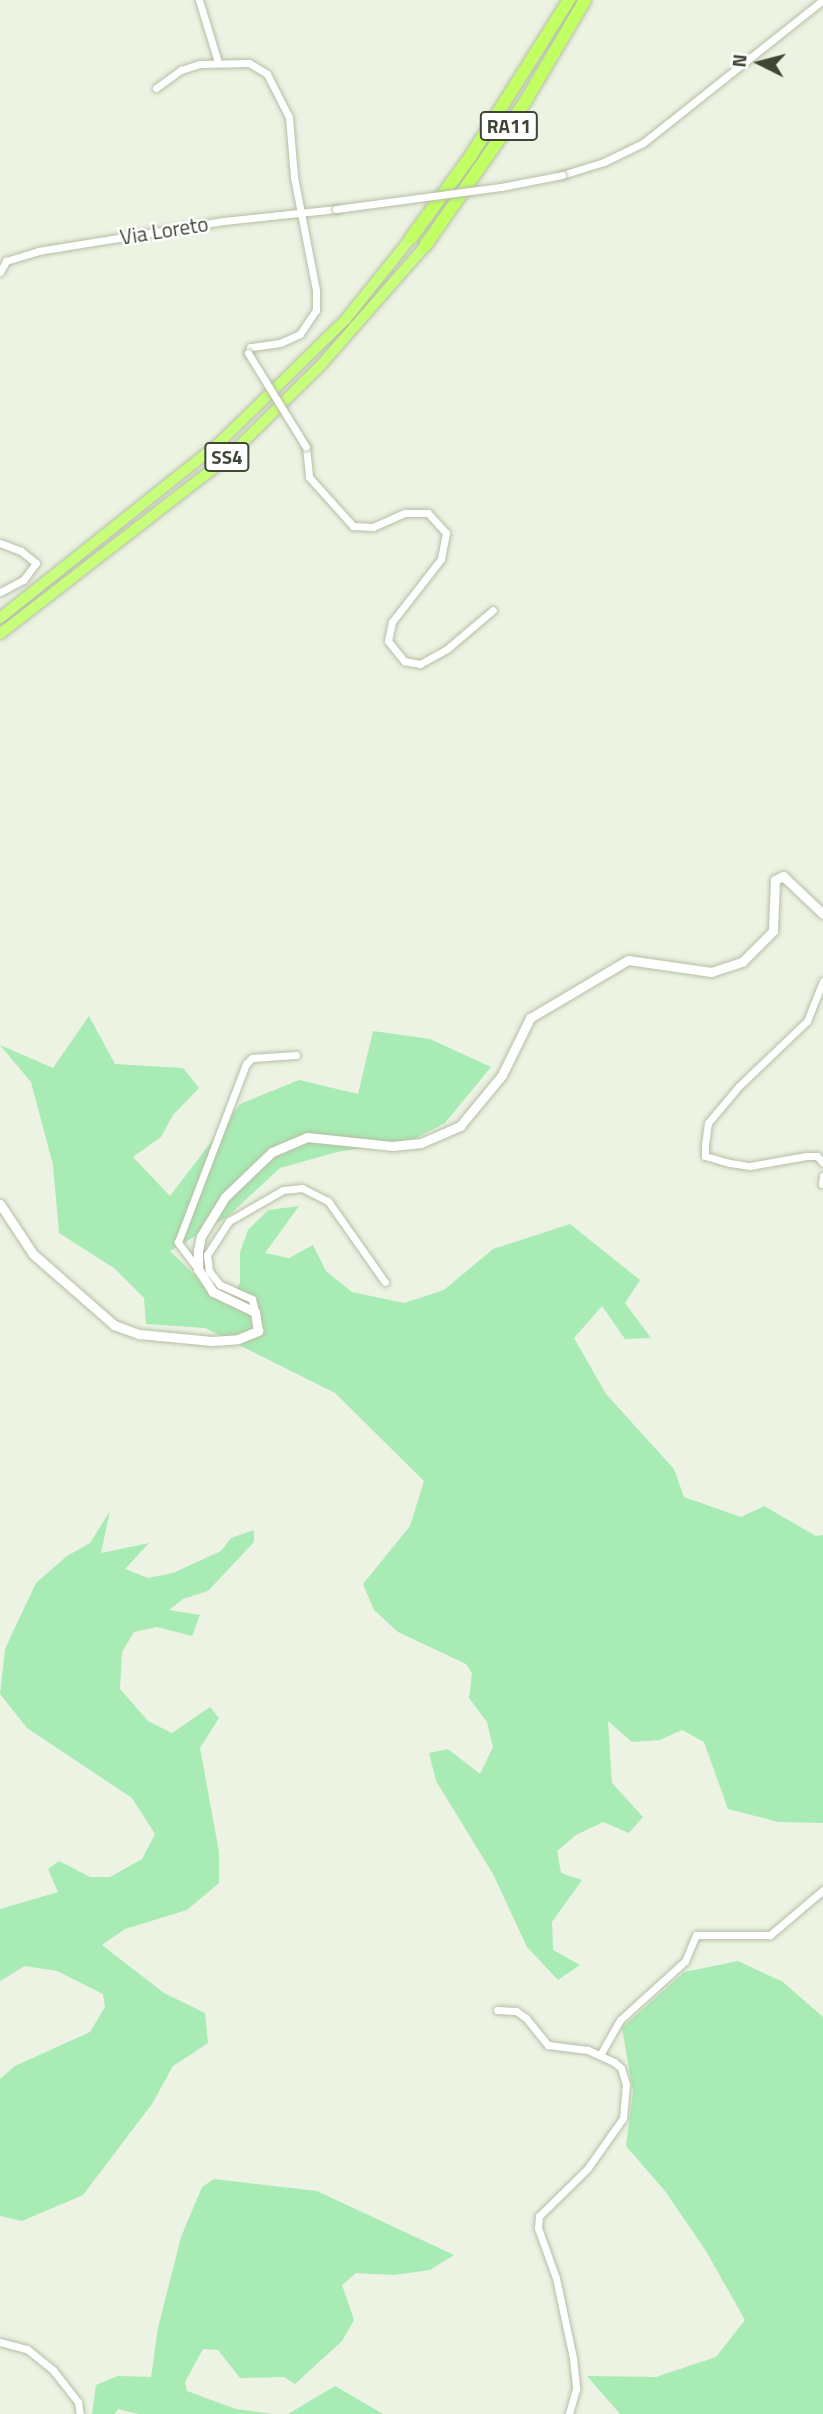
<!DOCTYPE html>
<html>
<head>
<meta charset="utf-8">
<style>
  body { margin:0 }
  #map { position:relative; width:823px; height:2414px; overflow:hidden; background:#ecf3e3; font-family:"Titillium Web",sans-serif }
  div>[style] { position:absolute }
  .green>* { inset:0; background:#a8ebb4 }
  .roads { filter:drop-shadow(0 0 2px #b5bfa5) drop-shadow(0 0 2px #b5bfa5) }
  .minor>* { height:7px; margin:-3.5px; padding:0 3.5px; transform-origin:3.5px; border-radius:3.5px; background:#fff }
  .tertiary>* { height:9px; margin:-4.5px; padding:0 4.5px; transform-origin:4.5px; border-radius:4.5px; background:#fff }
  .trunk>* { height:10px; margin:-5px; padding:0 5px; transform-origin:5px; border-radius:5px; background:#c8ff7a }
  .motorway>* { height:12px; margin:-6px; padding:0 6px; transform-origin:6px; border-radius:6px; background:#c1ff63 }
  .bridges { filter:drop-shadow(0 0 2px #b5bfa5) drop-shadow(0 0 2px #b5bfa5) }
  .minor-bridge>* { height:7px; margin:-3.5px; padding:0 3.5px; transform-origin:3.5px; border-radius:3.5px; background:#fff }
  span { translate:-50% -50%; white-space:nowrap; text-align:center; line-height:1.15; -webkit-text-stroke:5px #fff; paint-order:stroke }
  .shield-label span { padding:2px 5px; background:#fff; border:2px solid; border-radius:5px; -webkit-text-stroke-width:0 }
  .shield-label { font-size:19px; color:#3f4633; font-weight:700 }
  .street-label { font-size:21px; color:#3f4633 }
  .north { position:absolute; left:725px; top:28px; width:70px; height:70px; -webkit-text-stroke:5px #fff; paint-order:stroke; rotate:276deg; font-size:19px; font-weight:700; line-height:28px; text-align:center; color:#3f4633 }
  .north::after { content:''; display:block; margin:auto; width:24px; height:32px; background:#3f4633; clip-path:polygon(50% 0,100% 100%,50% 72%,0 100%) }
</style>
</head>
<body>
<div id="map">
  <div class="green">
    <i style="clip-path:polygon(89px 1016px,115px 1064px,183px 1068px,199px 1088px,173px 1115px,161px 1137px,133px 1157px,170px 1196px,240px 1104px,299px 1080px,358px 1094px,373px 1031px,430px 1039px,491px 1067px,445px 1123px,414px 1139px,337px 1152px,280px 1168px,226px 1218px,170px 1251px,226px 1305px,240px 1283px,240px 1252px,248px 1230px,268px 1210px,299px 1206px,265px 1253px,289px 1258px,313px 1245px,326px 1271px,352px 1292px,404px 1303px,444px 1290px,493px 1249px,570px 1224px,640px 1280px,625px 1303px,651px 1338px,625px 1339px,602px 1306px,574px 1338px,606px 1394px,674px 1469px,684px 1497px,741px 1517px,764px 1506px,816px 1536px,823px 1535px,823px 1823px,778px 1822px,728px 1809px,704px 1742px,682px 1730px,660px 1740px,632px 1742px,608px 1721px,612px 1783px,643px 1817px,629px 1833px,603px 1822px,576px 1835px,557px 1851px,561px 1873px,582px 1880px,552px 1922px,553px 1950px,580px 1965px,558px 1980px,527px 1947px,493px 1874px,436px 1781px,429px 1753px,448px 1749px,480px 1774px,493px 1747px,487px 1722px,469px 1698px,472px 1673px,466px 1664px,398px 1632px,374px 1610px,363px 1584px,410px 1526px,424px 1481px,335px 1393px,205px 1328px,146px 1324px,144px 1298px,114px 1268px,59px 1233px,53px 1165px,31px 1082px,0 1045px,53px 1068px)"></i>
    <i style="clip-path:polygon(110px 1511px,101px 1553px,149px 1543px,125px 1569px,148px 1578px,173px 1573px,221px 1551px,231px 1538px,254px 1530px,254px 1542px,208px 1591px,183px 1599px,169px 1610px,200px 1615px,192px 1636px,157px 1627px,134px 1632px,122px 1652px,120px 1689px,148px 1721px,172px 1733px,210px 1707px,219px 1718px,200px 1748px,219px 1852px,219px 1883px,187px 1910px,125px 1929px,102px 1945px,164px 1993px,205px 2013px,208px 2043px,173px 2066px,152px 2104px,83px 2195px,22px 2221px,0 2216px,0 2079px,15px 2066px,90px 2032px,105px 2007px,103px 1994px,57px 1971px,25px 1966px,0 1981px,0 1909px,58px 1892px,48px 1869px,59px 1861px,90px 1877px,110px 1877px,142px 1859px,155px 1834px,132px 1798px,27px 1728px,0 1694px,5px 1649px,36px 1583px,67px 1556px,90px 1543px)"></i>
    <i style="clip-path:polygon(738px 1961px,783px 1982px,823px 2017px,823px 2414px,620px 2414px,587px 2376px,656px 2377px,716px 2357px,745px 2320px,706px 2251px,665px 2191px,626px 2146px,633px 2092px,622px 2028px,684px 1972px)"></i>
    <i style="clip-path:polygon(214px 2179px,317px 2191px,454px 2255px,430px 2270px,394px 2275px,356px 2273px,342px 2285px,354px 2320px,342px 2341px,295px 2384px,284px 2377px,240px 2378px,218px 2350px,203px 2349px,185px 2382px,187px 2391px,236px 2409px,273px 2414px,138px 2414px,118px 2409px,115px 2414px,92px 2414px,96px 2385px,118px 2376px,151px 2377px,158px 2328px,181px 2237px,202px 2187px)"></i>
    <i style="clip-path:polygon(335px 2386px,383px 2414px,288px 2414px)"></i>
  </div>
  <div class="roads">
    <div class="minor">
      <i style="left:199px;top:0;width:65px;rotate:73deg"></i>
      <i style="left:156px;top:88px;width:31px;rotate:-36deg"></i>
      <i style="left:181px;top:70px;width:20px;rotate:-18deg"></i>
      <i style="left:200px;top:64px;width:49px;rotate:-1.2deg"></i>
      <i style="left:249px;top:63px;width:21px;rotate:31deg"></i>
      <i style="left:267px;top:74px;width:48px;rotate:62.9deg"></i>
      <i style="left:289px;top:117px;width:60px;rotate:85.2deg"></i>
      <i style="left:294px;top:177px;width:115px;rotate:79deg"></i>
      <i style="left:316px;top:290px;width:20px;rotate:90deg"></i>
      <i style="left:316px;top:310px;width:29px;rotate:124deg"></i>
      <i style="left:300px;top:334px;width:22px;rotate:156deg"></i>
      <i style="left:280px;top:343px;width:30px;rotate:172deg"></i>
      <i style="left:250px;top:347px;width:6px;rotate:108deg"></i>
      <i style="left:562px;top:175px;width:44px;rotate:-17.2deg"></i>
      <i style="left:604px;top:162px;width:43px;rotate:-26deg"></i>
      <i style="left:643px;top:143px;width:230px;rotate:-38.5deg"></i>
      <i style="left:0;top:272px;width:13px;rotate:-61deg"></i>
      <i style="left:6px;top:261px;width:34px;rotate:-17deg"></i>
      <i style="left:38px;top:251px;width:188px;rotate:-9.2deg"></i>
      <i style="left:224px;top:221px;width:113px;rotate:-6.1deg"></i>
      <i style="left:306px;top:447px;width:30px;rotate:84deg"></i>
      <i style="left:309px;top:477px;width:66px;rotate:48.1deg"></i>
      <i style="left:353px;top:526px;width:20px;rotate:3deg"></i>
      <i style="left:373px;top:527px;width:35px;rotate:-24deg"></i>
      <i style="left:405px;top:513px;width:23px"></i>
      <i style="left:428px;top:513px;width:27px;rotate:48deg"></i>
      <i style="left:446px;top:533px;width:26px;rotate:101deg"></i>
      <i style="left:441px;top:559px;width:80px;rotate:127.9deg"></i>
      <i style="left:392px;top:622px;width:19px;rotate:102deg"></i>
      <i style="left:388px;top:641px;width:26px;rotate:51deg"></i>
      <i style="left:404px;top:661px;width:16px;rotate:11deg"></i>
      <i style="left:420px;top:664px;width:31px;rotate:-29deg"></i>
      <i style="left:447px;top:649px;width:60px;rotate:-40.3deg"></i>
      <i style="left:0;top:543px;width:22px;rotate:21deg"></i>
      <i style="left:21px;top:551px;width:19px;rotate:39deg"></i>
      <i style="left:36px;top:563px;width:21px;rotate:127deg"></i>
      <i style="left:23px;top:580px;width:26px;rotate:152deg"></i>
      <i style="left:823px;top:981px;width:43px;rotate:111.8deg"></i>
      <i style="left:807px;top:1021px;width:94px;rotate:136.3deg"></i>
      <i style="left:739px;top:1086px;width:48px;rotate:130deg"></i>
      <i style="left:708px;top:1123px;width:21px;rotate:98deg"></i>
      <i style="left:705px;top:1144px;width:12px;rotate:90deg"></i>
      <i style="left:705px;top:1156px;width:26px;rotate:16deg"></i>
      <i style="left:730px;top:1163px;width:20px;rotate:9deg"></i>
      <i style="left:750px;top:1166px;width:57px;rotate:-10.1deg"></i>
      <i style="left:806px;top:1156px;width:11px"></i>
      <i style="left:817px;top:1156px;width:9px;rotate:49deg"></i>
      <i style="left:822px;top:1184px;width:8px;rotate:-83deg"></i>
      <i style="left:198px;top:1269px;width:34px;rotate:-127deg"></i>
      <i style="left:178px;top:1242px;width:191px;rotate:-69.1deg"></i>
      <i style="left:246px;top:1064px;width:8px;rotate:-45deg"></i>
      <i style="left:252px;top:1058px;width:44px;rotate:-3.9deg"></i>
      <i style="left:255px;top:1312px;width:13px;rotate:-103deg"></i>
      <i style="left:252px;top:1299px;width:35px;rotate:-156deg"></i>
      <i style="left:220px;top:1285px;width:18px;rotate:-128deg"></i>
      <i style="left:209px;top:1271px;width:16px;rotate:-97deg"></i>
      <i style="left:207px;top:1255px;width:40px;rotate:-57.1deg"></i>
      <i style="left:229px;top:1221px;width:62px;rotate:-29.9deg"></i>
      <i style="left:283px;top:1190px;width:19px;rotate:-6deg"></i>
      <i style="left:302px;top:1188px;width:29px;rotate:27deg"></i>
      <i style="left:328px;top:1201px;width:99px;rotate:54.9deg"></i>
      <i style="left:497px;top:2010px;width:19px;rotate:3deg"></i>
      <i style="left:516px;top:2011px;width:12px;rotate:35deg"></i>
      <i style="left:526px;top:2018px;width:35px;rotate:51deg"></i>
      <i style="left:548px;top:2045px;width:40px;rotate:7.1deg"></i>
      <i style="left:588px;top:2050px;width:29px;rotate:25deg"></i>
      <i style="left:614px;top:2062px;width:9px;rotate:41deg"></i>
      <i style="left:621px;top:2068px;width:17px;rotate:73deg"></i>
      <i style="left:626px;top:2084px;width:34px;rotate:95deg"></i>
      <i style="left:623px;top:2118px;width:62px;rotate:125.2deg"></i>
      <i style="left:587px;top:2169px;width:67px;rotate:135.6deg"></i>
      <i style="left:539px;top:2216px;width:12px;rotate:95deg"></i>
      <i style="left:538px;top:2228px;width:53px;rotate:70.2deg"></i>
      <i style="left:556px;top:2278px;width:82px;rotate:78deg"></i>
      <i style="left:573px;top:2358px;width:31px;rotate:84deg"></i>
      <i style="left:576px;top:2389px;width:26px;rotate:106deg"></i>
      <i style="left:600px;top:2055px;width:40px;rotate:-60.3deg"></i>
      <i style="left:620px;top:2020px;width:88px;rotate:-42.2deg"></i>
      <i style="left:685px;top:1961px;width:28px;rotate:-67deg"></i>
      <i style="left:696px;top:1935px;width:74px"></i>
      <i style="left:770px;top:1935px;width:70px;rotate:-40.3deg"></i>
      <i style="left:0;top:2342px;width:28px;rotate:15deg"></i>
      <i style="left:27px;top:2349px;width:33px;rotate:39deg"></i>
      <i style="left:53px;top:2370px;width:41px;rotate:52deg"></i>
      <i style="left:78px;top:2402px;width:12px;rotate:81deg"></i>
    </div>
    <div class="tertiary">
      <i style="left:0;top:1204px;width:60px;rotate:56.6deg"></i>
      <i style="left:33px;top:1254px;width:108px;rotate:41.2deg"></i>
      <i style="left:114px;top:1325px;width:27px;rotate:20deg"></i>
      <i style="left:139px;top:1334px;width:73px;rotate:5.5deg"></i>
      <i style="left:212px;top:1341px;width:26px;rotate:-4deg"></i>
      <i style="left:238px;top:1339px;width:22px;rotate:-22deg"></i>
      <i style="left:258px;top:1331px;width:19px;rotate:-99deg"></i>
      <i style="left:255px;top:1312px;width:47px;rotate:-154.5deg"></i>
      <i style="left:213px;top:1292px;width:27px;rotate:-123deg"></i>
      <i style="left:198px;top:1269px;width:18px;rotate:-90deg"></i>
      <i style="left:198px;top:1251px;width:15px;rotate:-79deg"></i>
      <i style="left:201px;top:1236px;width:46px;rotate:-58.4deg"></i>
      <i style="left:225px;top:1197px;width:65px;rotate:-43.8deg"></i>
      <i style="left:272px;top:1152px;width:38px;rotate:-23deg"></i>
      <i style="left:307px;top:1137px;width:85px;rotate:6deg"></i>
      <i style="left:392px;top:1146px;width:29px;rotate:-6deg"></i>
      <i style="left:421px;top:1143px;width:43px;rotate:-23.6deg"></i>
      <i style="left:460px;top:1126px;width:66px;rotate:-50.5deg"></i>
      <i style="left:502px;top:1075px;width:64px;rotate:-63.8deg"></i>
      <i style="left:530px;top:1018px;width:114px;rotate:-30.6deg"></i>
      <i style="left:628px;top:960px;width:84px;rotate:8.2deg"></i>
      <i style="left:711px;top:972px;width:33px;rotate:-18deg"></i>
      <i style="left:742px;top:962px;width:44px;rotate:-45deg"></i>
      <i style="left:773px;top:931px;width:51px;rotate:-87.8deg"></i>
      <i style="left:775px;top:880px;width:9px;rotate:-27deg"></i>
      <i style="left:783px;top:876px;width:55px;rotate:43.5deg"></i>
    </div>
    <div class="trunk">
      <i style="left:0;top:618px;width:278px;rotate:-38.6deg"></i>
      <i style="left:217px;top:445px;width:180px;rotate:-44.3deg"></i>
      <i style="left:346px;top:319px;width:104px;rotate:-51.3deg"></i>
      <i style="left:0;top:634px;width:287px;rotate:-37.8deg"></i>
      <i style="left:227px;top:458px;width:132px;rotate:-44.7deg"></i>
      <i style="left:321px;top:365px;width:158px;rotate:-48.8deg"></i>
    </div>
    <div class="motorway">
      <i style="left:411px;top:238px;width:100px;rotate:-53.9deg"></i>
      <i style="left:470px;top:157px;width:186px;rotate:-57.8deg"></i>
      <i style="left:425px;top:246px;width:175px;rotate:-55.2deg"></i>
      <i style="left:525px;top:102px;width:118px;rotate:-59.5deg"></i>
    </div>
  </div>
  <div class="bridges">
    <div class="minor-bridge">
      <i style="left:336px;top:209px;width:166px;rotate:-7.6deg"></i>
      <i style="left:501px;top:187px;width:62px;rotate:-11.1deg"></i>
      <i style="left:248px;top:353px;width:110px;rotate:58.3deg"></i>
    </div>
  </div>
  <div class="shield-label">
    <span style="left:509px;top:126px">RA11</span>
    <span style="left:227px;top:457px">SS4</span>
  </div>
  <div class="street-label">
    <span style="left:164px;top:230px;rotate:-9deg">Via Loreto</span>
  </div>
  <div class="north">N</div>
</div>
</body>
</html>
